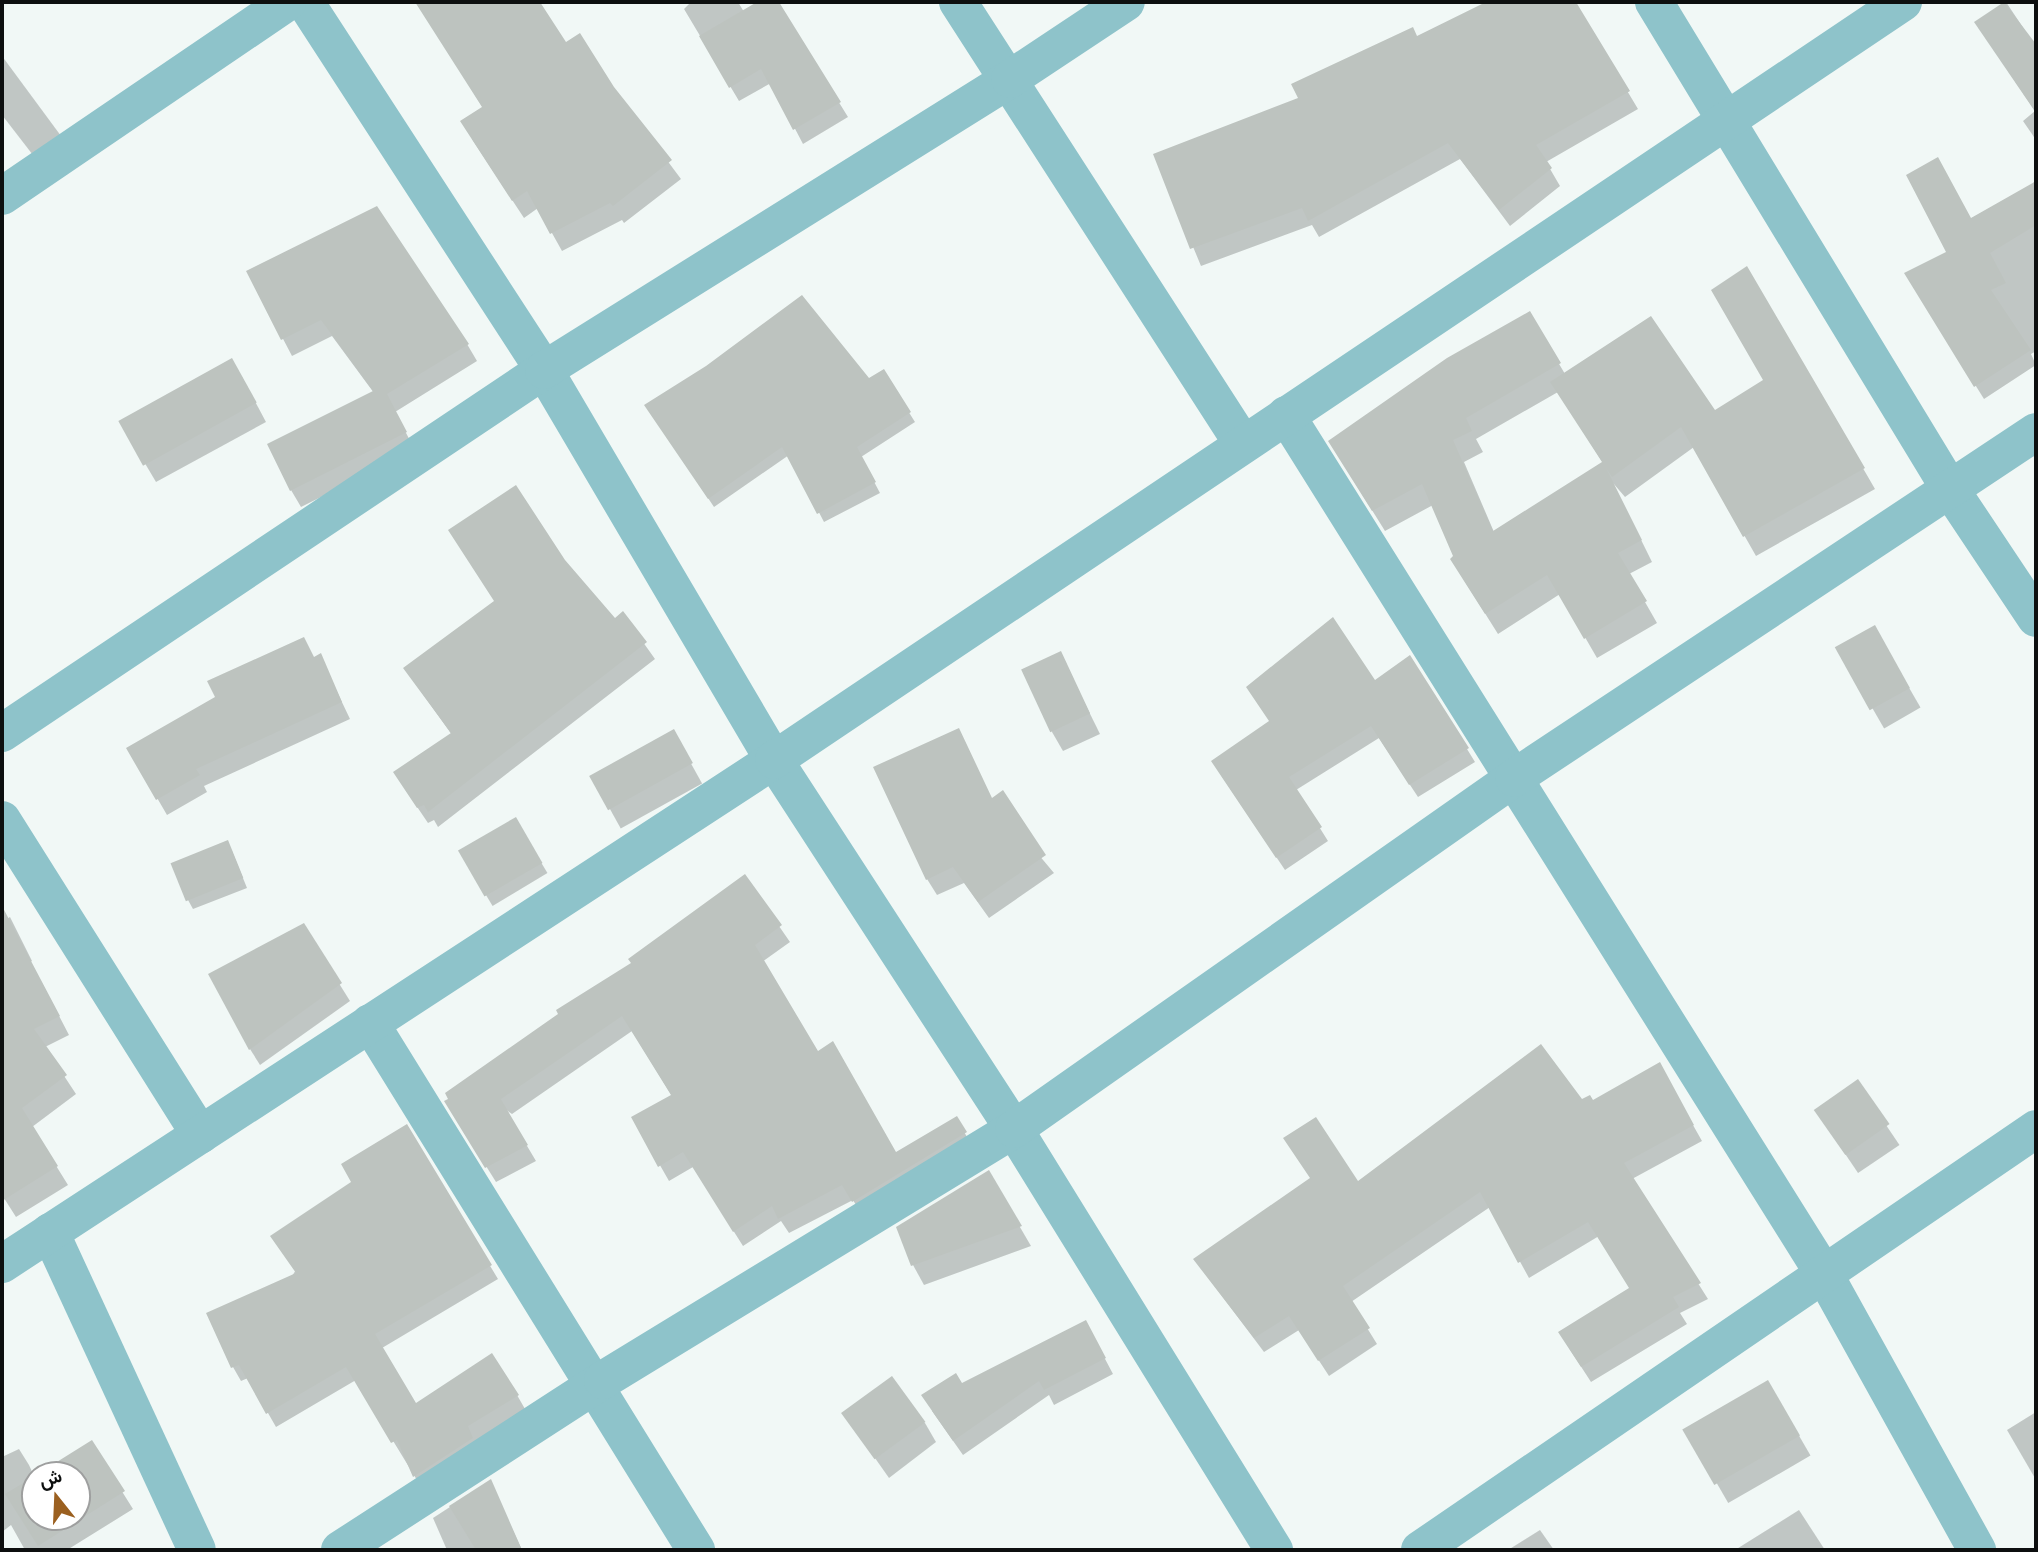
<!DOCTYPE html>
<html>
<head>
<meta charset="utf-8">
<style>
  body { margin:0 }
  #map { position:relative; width:2038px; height:1552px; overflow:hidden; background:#f1f8f6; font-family:"Golos Text",Vazirmatn,sans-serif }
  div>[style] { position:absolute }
  .shadow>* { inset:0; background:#0003; transform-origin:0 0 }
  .building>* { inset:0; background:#bdc3bf; transform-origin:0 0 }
  .street>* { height:38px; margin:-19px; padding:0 19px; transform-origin:19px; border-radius:19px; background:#8ec3ca }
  span { translate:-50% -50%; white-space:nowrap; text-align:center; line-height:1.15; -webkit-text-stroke:7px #fff; paint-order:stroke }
  .frame { position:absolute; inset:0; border:4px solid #0d0f0f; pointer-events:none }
  .north { position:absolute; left:21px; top:1461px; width:70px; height:70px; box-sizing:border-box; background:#fff; border:2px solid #9e9f9f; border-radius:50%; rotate:342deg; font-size:19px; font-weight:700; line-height:28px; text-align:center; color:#0d0f0f }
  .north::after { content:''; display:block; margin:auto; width:24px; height:32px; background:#9b6020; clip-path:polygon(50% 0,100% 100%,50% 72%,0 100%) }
</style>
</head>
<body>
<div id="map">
  <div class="shadow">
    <i style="clip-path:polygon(447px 2px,538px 2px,565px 45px,613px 88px,681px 179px,624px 223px,622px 220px,562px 251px,538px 208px,524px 218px,472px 139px,483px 108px,426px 15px)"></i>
    <i style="clip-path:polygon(691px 2px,738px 2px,744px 12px,761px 2px,777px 2px,848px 117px,803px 144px,771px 83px,739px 101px,684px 9px)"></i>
    <i style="clip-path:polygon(1490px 2px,1574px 2px,1638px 109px,1546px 162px,1560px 186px,1510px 226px,1460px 159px,1319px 237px,1312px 225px,1201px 266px,1155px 155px,1300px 99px)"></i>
    <i style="clip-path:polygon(2006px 2px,2036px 47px,2036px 140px,2023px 121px,2035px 111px,1976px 23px)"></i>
    <i style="clip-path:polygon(2px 56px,64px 140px,36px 159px,2px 115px)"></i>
    <i style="clip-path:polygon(2036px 182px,2036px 351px,2031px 354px,2036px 365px,1984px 399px,1914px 287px,1949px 253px,1940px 236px)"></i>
    <i style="clip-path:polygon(evenodd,1747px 268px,1875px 489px,1756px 556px,1694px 447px,1625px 497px,1613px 483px,1652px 562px,1629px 574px,1657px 623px,1597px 658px,1560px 594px,1498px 634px,1464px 580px,1433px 505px,1385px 531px,1342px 462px,1529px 313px,1565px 374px,1715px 412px,1765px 381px,1747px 268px,1558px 392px,1603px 463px,1494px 532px,1464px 462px,1483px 452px,1476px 439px,1558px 392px)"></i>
    <i style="clip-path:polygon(248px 272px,467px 344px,477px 361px,395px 412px,415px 450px,301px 507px,291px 490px,374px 393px,332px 336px,292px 356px)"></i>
    <i style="clip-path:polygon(883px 371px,915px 422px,861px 457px,880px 493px,824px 522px,789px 455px,714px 507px,652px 414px,868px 380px)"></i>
    <i style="clip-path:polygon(242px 377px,266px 422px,156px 482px,121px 423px)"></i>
    <i style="clip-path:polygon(564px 561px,615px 620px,623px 614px,655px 659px,438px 827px,434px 820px,428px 823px,405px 789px,452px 735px,405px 669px)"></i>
    <i style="left:1874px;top:627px;width:93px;height:42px;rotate:60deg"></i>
    <i style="clip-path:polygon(1060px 653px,1100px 734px,1063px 751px,1052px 732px)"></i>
    <i style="clip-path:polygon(320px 656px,350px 719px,204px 786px,207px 792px,167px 815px,128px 748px)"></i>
    <i style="clip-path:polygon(1375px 682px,1467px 749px,1475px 762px,1418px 797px,1379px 738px,1296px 790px,1328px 841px,1285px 870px,1221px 775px,1270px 722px)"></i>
    <i style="left:673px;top:731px;width:60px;height:93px;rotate:61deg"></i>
    <i style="clip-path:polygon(992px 799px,1054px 873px,989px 918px,964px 883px,937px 895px,927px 879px)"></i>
    <i style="left:515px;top:819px;width:63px;height:64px;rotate:59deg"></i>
    <i style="clip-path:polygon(232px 851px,247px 888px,193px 909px,188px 900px)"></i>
    <i style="clip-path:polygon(745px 877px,790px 942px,762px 962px,818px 1054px,895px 1154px,956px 1118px,974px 1149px,863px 1217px,853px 1200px,789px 1233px,781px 1221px,743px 1246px,693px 1167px,669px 1181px,633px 1118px,672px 1096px,632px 1031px,512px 1114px,505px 1109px,536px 1161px,496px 1182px,456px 1118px,633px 964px)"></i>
    <i style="clip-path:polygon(10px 917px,32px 961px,7px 976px,43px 985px,69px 1035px,45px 1047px,76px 1094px,32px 1127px,68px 1185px,16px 1217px,2px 1195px,2px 983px,6px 981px,2px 922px)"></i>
    <i style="clip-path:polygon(303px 926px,350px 1001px,260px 1065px,250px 1049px)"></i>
    <i style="clip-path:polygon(1659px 1065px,1702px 1141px,1632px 1179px,1708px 1299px,1680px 1313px,1687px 1324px,1591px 1382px,1569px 1348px,1631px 1289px,1599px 1236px,1529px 1278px,1490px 1207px,1351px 1302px,1377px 1344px,1329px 1376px,1299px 1330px,1264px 1352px,1195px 1260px,1358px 1183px,1582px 1102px,1592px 1102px)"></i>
    <i style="left:1857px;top:1082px;width:76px;height:50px;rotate:56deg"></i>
    <i style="clip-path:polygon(406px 1126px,498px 1279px,382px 1348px,415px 1406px,517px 1395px,525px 1409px,423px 1490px,356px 1380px,276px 1427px,248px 1378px,241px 1381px,233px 1367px,353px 1182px)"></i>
    <i style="clip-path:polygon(988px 1172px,1031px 1246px,924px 1285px,913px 1265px)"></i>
    <i style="clip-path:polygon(1094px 1338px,1113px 1374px,1054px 1405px,1049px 1395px,963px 1455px,932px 1411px,962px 1386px)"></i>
    <i style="left:1768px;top:1382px;width:85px;height:95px;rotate:60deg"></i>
    <i style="clip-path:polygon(2036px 1412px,2036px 1480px,2007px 1430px)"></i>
    <i style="clip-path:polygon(844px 1414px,925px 1423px,936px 1442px,889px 1478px)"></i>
    <i style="clip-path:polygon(91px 1442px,133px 1509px,67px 1550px,25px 1550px,11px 1525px,2px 1532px,2px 1457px,19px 1449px,29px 1465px,35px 1478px,35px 1517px,77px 1517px,77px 1475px,39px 1475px)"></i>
    <i style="clip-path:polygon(490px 1481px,522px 1550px,447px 1550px,433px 1518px)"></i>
    <i style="clip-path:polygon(1799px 1510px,1825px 1550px,1735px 1550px)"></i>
    <i style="clip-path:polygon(1540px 1530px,1554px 1550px,1508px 1550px)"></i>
  </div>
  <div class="building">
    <i style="clip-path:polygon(415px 2px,540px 2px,566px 42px,580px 33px,614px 87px,672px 160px,613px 206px,610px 203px,550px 234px,527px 191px,512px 201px,460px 121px,482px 107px)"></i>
    <i style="clip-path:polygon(757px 2px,779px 2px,841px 102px,793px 130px,761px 69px,729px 88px,699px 36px)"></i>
    <i style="clip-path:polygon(1486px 2px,1576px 2px,1630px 91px,1536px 145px,1552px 168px,1499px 210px,1448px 143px,1308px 221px,1302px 208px,1190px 249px,1153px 154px,1298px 98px,1291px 84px,1413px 27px,1417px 36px)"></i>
    <i style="clip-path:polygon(2004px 2px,2036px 44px,2036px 113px,1974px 22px)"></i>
    <i style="clip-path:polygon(1938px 157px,1971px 218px,2036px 181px,2036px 225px,1990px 253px,2006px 283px,1991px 290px,2031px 350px,1974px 387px,1904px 273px,1946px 252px,1906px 175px)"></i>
    <i style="clip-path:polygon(377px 206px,469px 344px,387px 394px,407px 432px,290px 491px,267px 444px,373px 391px,321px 320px,281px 340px,246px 271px)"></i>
    <i style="clip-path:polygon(1747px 266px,1865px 468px,1743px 537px,1681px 427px,1612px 477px,1606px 468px,1642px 540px,1618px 553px,1647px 601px,1584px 639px,1547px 575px,1485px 614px,1450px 559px,1453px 556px,1422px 484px,1372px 511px,1328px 441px,1447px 358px,1530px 311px,1561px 363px,1466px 418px,1472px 431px,1453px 440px,1493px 531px,1602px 462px,1550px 382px,1651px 316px,1715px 410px,1763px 380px,1711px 290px)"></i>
    <i style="clip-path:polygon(802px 295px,869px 378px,884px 369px,911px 412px,857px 447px,876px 482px,817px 514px,782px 447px,708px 499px,644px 405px,706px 366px)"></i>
    <i style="left:232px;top:358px;width:51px;height:130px;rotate:61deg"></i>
    <i style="clip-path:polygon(516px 485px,565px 560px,615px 618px,623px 611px,647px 642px,428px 812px,424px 805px,417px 808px,393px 772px,451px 733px,403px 668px,494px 601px,448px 530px)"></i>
    <i style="clip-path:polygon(1333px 617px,1375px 680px,1410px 655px,1469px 748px,1409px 785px,1371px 726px,1289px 777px,1322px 827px,1276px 858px,1211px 761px,1269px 721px,1246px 687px)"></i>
    <i style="left:1875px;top:625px;width:72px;height:46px;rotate:61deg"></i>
    <i style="clip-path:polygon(304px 637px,314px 657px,321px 653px,342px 702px,196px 769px,200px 775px,156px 800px,126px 748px,215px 697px,207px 681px)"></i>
    <i style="left:1061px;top:651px;width:69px;height:44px;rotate:65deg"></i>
    <i style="clip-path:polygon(959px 728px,992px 798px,1003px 790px,1046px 855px,978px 902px,953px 867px,926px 880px,873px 767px)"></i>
    <i style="left:674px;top:729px;width:39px;height:97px;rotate:61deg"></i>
    <i style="left:516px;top:817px;width:53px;height:67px;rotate:60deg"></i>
    <i style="left:228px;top:840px;width:41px;height:62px;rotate:68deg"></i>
    <i style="clip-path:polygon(745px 874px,782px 925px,755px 945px,818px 1051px,833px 1041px,896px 1152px,957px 1116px,967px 1132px,852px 1202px,842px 1185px,778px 1219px,772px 1206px,733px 1232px,683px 1152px,658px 1167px,631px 1117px,671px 1095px,622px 1016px,501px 1099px,499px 1096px,528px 1145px,485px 1168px,444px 1101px,448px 1099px,445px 1093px,558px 1014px,556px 1010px,631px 963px,628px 959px)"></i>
    <i style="clip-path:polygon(2px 906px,60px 1016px,34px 1029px,67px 1075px,22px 1108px,58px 1166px,2px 1201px)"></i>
    <i style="clip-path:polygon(304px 923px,342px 983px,249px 1050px,208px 974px)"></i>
    <i style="clip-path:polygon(1541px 1044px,1582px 1099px,1590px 1095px,1593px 1100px,1660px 1062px,1694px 1125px,1624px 1163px,1701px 1283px,1673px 1297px,1679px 1307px,1581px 1367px,1558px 1332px,1629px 1288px,1588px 1222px,1518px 1263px,1480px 1192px,1343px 1286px,1370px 1328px,1318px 1361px,1289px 1316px,1254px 1338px,1193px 1259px,1310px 1178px,1283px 1138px,1316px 1117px,1358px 1181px)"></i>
    <i style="left:1858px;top:1079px;width:55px;height:54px;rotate:55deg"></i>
    <i style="clip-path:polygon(407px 1124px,492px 1265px,375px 1334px,416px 1403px,492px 1353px,519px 1395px,468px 1426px,473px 1438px,413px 1477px,397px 1440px,391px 1443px,346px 1367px,266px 1414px,239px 1365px,231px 1368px,206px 1313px,296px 1273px,270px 1236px,351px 1182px,341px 1164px)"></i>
    <i style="clip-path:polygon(989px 1170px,1022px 1226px,911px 1266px,896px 1227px)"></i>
    <i style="clip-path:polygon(1086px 1320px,1106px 1358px,1044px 1390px,1039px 1381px,953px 1441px,921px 1395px,956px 1373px,962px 1383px)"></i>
    <i style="left:892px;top:1376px;width:57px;height:63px;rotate:54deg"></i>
    <i style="left:1768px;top:1380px;width:64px;height:99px;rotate:60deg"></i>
    <i style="clip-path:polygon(92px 1440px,125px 1491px,38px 1546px,5px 1494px,35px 1476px,35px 1517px,77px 1517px,77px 1475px,36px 1475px)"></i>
    <i style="clip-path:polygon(491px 1479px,522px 1550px,476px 1550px,449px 1506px)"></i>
  </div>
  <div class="street">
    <i style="left:305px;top:2px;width:439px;rotate:57deg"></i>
    <i style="left:544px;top:370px;width:453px;rotate:59.5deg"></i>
    <i style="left:774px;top:760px;width:440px;rotate:57deg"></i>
    <i style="left:1014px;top:1129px;width:495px;rotate:58.3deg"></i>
    <i style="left:958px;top:2px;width:526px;rotate:57.19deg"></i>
    <i style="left:1654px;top:2px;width:570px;rotate:58.71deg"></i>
    <i style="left:1950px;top:489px;width:155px;rotate:56.3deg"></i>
    <i style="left:2px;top:196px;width:345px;rotate:-34.2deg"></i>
    <i style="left:1286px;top:415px;width:1014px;rotate:57.94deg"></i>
    <i style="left:1824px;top:1274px;width:316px;rotate:61deg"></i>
    <i style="left:2px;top:733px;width:652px;rotate:-33.81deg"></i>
    <i style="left:544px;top:370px;width:549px;rotate:-31.98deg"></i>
    <i style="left:1010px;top:79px;width:139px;rotate:-33.6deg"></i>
    <i style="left:2px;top:820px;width:372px;rotate:57.8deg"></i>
    <i style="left:370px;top:1023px;width:620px;rotate:58.26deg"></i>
    <i style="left:50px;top:1232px;width:350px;rotate:65.2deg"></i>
    <i style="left:2px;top:1264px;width:922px;rotate:-33.14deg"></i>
    <i style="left:774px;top:760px;width:1360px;rotate:-33.88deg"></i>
    <i style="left:340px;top:1550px;width:313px;rotate:-32.9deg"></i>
    <i style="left:603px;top:1380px;width:482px;rotate:-31.4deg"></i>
    <i style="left:1014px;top:1129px;width:611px;rotate:-35.07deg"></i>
    <i style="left:1514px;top:778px;width:626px;rotate:-33.54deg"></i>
    <i style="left:1420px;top:1550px;width:746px;rotate:-34.35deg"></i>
  </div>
  <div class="frame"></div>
  <div class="north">ش</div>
</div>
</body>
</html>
